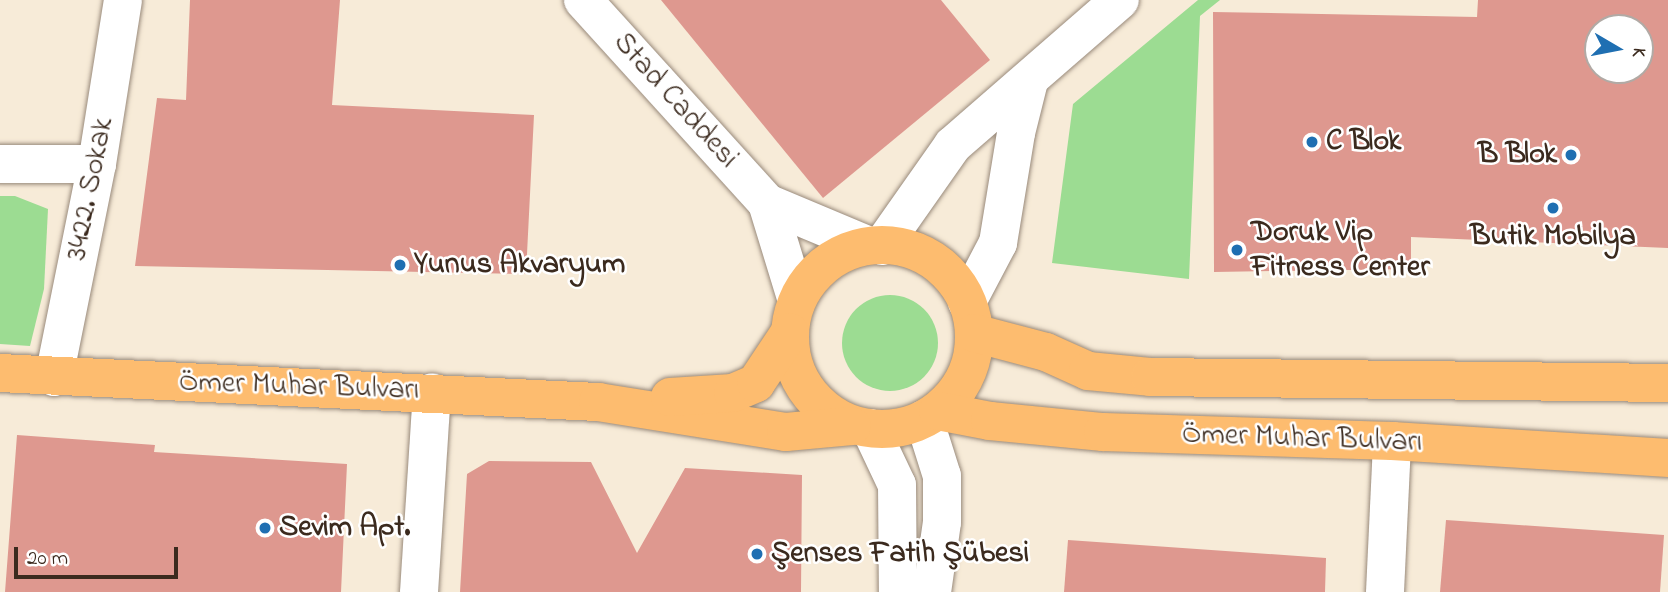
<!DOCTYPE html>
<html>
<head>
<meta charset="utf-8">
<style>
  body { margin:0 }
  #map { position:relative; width:1668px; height:592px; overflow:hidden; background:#f7ebd8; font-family:"Indie Flower",sans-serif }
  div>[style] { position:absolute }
  .green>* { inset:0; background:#9cdc92 }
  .round { border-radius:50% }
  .building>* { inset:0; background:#de988f }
  .roads { filter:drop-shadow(0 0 2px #998a7b) drop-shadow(0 0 2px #998a7b) }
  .minor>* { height:38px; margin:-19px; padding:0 19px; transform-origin:19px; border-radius:19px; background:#fff }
  .major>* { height:38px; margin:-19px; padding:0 19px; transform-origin:19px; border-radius:19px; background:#fdbc6f }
  .major>.ring { margin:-19px; padding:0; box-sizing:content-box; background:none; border:38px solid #fdbc6f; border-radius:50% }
  .dots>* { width:19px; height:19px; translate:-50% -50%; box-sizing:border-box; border:4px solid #fff; border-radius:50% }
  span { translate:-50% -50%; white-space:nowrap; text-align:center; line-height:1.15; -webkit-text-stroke:5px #fff; paint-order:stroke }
  .street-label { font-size:30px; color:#3b2a1e }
  .poi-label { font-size:30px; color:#3b2a1e; font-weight:700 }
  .left { translate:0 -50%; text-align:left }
  .right { translate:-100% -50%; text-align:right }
  .north { position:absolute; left:1584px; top:14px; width:70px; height:70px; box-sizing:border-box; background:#fff; border:2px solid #b1aaa5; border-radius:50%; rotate:100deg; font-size:19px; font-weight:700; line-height:28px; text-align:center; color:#3b2a1e }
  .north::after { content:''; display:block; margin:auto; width:24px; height:32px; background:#1f6fb2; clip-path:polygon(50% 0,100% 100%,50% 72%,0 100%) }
  .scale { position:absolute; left:14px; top:547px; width:164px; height:32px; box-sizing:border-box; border:4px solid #3b2a1e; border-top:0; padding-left:9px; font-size:21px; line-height:24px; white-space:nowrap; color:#3b2a1e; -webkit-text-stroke:5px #fff; paint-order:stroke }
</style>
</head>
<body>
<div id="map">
  <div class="green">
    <i style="clip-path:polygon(1198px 0,1220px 0,1200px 16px,1189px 279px,1052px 263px,1073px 104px)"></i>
    <i style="clip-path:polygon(0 196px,15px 196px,48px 209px,44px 289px,30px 346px,0 344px)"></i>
    <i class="round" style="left:842px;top:295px;width:96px;height:96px"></i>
  </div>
  <div class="building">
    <i style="clip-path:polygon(190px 0,340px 0,332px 105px,534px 115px,526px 274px,135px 266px,157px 98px,186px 100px)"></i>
    <i style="clip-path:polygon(661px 0,941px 0,990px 60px,823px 198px)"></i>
    <i style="clip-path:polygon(evenodd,1478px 0,1668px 0,1668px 248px,1411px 237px,1411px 269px,1214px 272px,1213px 12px,1477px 17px,1478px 0,1598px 28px,1640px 28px,1640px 70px,1598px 70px,1598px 28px)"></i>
    <i style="clip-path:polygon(17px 435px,155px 445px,154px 452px,347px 464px,341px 592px,5px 592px)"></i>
    <i style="clip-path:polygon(489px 461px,591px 462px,637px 553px,685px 468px,802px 475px,801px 592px,460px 592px,467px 474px)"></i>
    <i style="clip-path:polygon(1446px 520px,1664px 535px,1660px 592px,1440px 592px)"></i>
    <i style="clip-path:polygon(1068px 540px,1326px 558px,1325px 592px,1064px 592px)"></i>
  </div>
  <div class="roads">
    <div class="minor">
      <i style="left:583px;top:0;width:274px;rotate:47.8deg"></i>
      <i style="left:767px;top:203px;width:102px;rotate:73deg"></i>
      <i style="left:0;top:164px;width:97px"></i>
      <i style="left:767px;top:203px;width:108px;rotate:22.8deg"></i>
      <i style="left:882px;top:246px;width:123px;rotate:-54.9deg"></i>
      <i style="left:953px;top:145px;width:221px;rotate:-41deg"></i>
      <i style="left:967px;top:302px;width:67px;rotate:-62.3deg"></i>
      <i style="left:998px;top:243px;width:111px;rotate:-80.7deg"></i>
      <i style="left:1016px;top:133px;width:54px;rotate:-76deg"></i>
      <i style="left:54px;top:377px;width:217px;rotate:-78.6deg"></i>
      <i style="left:97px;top:164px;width:166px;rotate:-81deg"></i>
      <i style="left:924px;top:419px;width:60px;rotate:72.5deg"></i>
      <i style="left:942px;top:476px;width:46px;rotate:90deg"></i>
      <i style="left:942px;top:522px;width:71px;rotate:98.1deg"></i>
      <i style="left:870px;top:428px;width:63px;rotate:64.7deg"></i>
      <i style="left:897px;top:485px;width:107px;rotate:89.5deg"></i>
      <i style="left:419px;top:592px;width:200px;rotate:-86.3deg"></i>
      <i style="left:1385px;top:592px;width:151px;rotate:-87.3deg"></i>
    </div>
    <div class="major">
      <i class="ring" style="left:790px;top:245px;width:146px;height:146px"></i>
      <i style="left:974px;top:333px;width:74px;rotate:14.8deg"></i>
      <i style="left:1046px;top:352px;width:46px;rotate:24.3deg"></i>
      <i style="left:1088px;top:371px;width:62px;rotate:5.5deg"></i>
      <i style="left:1150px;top:377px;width:518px;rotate:0.66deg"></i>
      <i style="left:0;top:373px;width:599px;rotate:2.78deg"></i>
      <i style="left:598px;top:402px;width:190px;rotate:9.1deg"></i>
      <i style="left:786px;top:432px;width:66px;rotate:-5.2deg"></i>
      <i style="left:670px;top:397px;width:63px;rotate:-3.6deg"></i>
      <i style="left:733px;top:393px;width:25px;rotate:-23deg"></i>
      <i style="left:756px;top:383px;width:61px;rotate:-56.3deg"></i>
      <i style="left:938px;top:411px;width:53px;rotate:10.9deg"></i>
      <i style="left:990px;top:421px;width:114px;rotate:5.6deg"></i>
      <i style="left:1103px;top:432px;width:289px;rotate:1.8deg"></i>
      <i style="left:1392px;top:441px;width:277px;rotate:3.5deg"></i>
    </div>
  </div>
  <div class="dots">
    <i style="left:1312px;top:142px;background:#1f6fb2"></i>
    <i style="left:1571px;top:155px;background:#1f6fb2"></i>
    <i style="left:1553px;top:208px;background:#1f6fb2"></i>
    <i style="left:1237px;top:250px;background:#1f6fb2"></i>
    <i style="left:400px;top:265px;background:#1f6fb2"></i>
    <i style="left:265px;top:528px;background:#1f6fb2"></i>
    <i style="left:757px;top:554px;background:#1f6fb2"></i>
  </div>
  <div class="street-label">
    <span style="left:675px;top:101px;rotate:48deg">Stad Caddesi</span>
    <span style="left:91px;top:189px;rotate:-79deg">3422. Sokak</span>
    <span style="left:299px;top:387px;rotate:2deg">Ömer Muhar Bulvarı</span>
    <span style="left:1302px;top:439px;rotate:2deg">Ömer Muhar Bulvarı</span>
  </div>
  <div class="poi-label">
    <span class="left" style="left:1326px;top:142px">C Blok</span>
    <span class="right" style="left:1557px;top:155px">B Blok</span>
    <span class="left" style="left:1251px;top:250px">Doruk Vip<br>Fitness Center</span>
    <span style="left:1553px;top:237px">Butik Mobilya</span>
    <span class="left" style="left:414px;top:265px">Yunus Akvaryum</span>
    <span class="left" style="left:279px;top:528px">Sevim Apt.</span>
    <span class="left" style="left:771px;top:554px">Şenses Fatih Şübesi</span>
  </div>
  <div class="north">K</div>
  <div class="scale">20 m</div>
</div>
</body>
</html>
